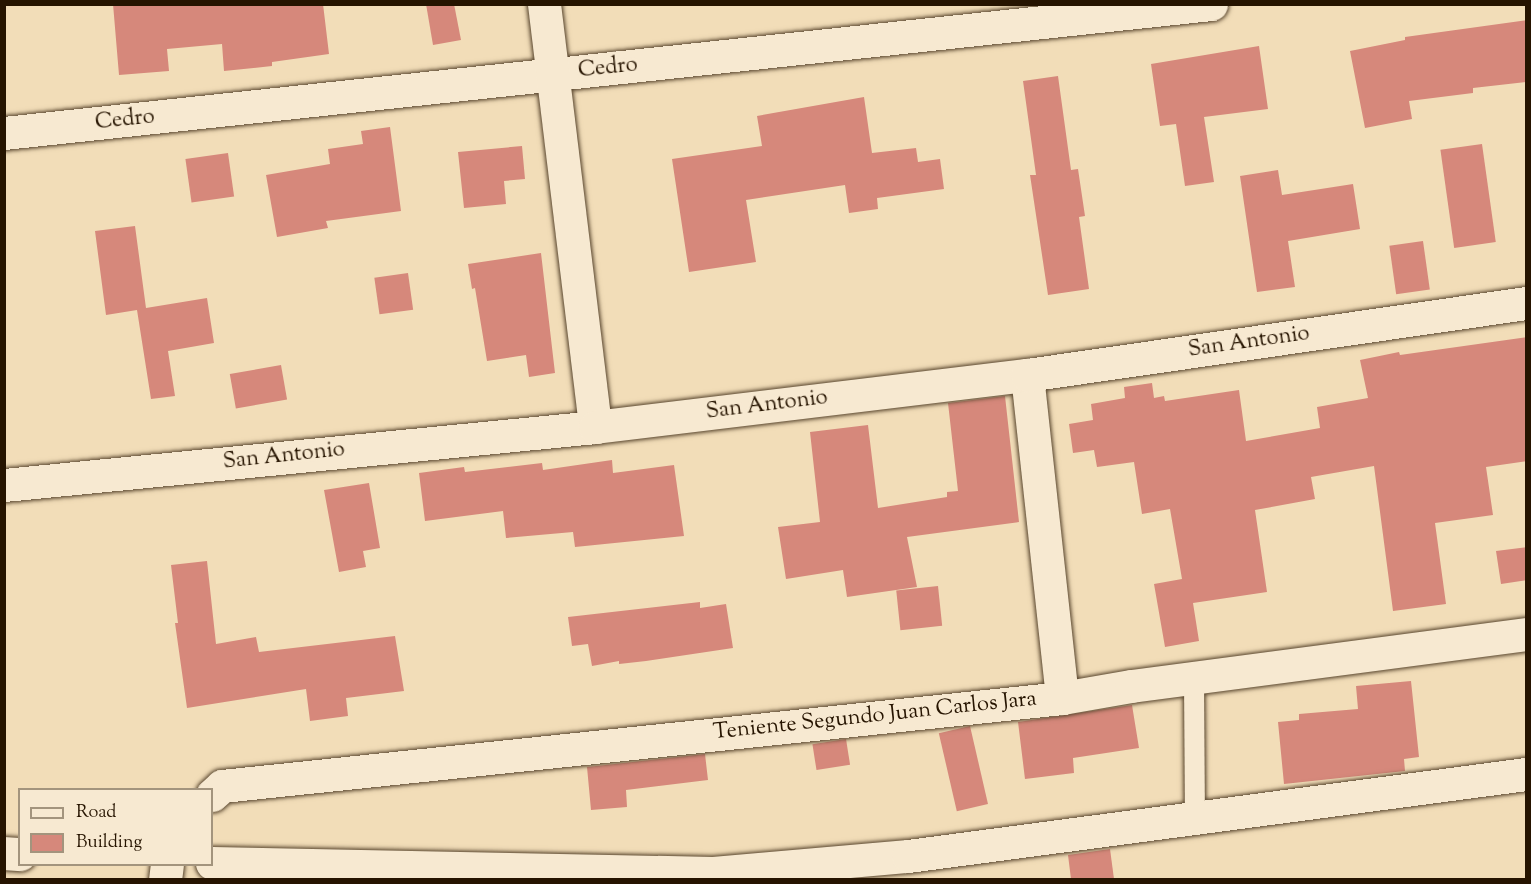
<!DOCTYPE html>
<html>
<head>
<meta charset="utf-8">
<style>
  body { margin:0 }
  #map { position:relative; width:1531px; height:884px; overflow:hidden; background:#f2ddb8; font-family:"Sorts Mill Goudy",serif }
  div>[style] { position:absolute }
  .building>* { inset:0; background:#d6887b; transform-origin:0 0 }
  .roads { filter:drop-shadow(0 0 2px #59462e) drop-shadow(0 0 2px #59462e) }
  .lane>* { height:20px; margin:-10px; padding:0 10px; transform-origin:10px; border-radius:10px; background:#f7e9d1 }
  .street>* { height:33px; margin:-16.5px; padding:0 16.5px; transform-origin:16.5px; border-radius:16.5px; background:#f7e9d1 }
  .secondary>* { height:33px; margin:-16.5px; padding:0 16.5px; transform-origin:16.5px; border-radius:16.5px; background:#f7e9d1 }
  span { translate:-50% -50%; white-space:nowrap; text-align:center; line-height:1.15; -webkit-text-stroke:6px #f7e9d1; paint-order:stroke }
  .street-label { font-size:22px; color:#261400 }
  .frame { position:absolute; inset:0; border:6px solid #261400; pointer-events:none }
  .legend { position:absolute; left:18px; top:788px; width:195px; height:78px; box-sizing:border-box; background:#f7e9d1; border:2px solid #a3947d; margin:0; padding:8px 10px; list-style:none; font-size:18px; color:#261400 }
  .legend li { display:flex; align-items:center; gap:12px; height:30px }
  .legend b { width:30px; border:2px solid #a3947d }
</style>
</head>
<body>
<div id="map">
  <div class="building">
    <i style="clip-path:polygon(113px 4px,323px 4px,329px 54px,272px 62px,272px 66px,224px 71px,222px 44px,167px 49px,169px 71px,119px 75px)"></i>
    <i style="clip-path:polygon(426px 4px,454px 4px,461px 40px,433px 45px)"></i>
    <i style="clip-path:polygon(1527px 20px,1527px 82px,1473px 88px,1473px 93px,1409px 101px,1412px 119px,1365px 128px,1350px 51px,1405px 40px,1405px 37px)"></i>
    <i style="clip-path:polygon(1259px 46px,1268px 109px,1204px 117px,1214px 182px,1185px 186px,1176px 124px,1160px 126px,1151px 64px)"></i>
    <i style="clip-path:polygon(1058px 76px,1071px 170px,1078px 169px,1085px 216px,1079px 217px,1089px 289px,1048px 295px,1030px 175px,1036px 175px,1023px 81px)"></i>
    <i style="clip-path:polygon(864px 97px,872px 153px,916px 148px,918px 162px,940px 159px,944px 189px,877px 198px,878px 209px,849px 213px,845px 185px,746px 200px,756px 262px,689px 272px,672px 159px,762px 146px,757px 116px)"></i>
    <i style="clip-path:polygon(390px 127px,401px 211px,326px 221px,328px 228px,277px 237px,266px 175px,330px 164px,328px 149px,363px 144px,361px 131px)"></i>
    <i style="left:1482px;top:144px;width:99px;height:42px;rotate:82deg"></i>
    <i style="clip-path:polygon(522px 146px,525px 179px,504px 181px,506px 204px,464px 208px,458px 152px)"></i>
    <i style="left:228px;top:153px;width:44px;height:43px;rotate:82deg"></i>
    <i style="clip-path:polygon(1278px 170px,1282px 195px,1353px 184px,1360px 229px,1288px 241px,1295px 287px,1257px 292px,1240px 176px)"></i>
    <i style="clip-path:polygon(135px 226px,146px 308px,207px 298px,214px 343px,168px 351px,175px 396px,151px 399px,137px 310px,106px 315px,95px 231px)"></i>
    <i style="left:1423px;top:241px;width:49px;height:34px;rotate:82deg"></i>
    <i style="clip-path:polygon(541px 253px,555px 373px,529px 377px,526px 355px,487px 361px,475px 288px,472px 289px,468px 264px)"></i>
    <i style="left:408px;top:273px;width:37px;height:34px;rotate:82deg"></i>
    <i style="clip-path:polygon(1527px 337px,1527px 461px,1486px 467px,1493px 515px,1435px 523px,1446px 604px,1393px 611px,1374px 466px,1311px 477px,1315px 499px,1255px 510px,1267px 592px,1193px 603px,1199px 641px,1165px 647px,1154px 584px,1182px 579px,1170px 509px,1142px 514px,1134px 462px,1097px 467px,1094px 450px,1073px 453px,1069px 424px,1093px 420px,1091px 404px,1125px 398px,1124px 387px,1152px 383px,1154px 398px,1164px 396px,1165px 401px,1239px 390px,1246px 441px,1320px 428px,1317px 407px,1368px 398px,1360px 360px,1399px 352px,1400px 355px)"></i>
    <i style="left:281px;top:365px;width:35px;height:52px;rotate:80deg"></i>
    <i style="clip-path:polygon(1005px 396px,1019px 522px,907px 537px,917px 587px,847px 597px,843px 570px,786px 579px,778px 527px,820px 522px,810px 432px,868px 425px,878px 508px,947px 497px,947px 492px,958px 491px,948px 403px)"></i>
    <i style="clip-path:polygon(612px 460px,613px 473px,674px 465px,684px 536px,575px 547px,573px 532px,506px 538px,503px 511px,425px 521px,419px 473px,464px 467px,465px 472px,542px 463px,543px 470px)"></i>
    <i style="clip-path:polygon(369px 483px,380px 548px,363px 551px,366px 567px,339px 572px,324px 490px)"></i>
    <i style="clip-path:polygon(1527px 547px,1527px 580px,1501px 584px,1496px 551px)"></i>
    <i style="clip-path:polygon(207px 561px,216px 644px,256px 637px,259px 652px,395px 636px,404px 691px,346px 698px,348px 716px,310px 721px,306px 689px,187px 708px,175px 623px,178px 623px,171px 565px)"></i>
    <i style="left:938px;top:586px;width:40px;height:42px;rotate:84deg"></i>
    <i style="clip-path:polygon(700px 602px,700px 608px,726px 604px,733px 648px,646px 661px,619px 664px,619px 661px,592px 666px,588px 644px,572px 646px,568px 617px)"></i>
    <i style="clip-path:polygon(1411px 681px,1419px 757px,1404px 759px,1405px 771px,1284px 784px,1278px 722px,1299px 720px,1299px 714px,1358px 709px,1356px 686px)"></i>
    <i style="clip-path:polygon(1132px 705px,1139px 748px,1073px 758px,1074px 773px,1025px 779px,1018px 722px)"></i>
    <i style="left:970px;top:726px;width:80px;height:32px;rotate:77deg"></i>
    <i style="left:846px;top:739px;width:26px;height:34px;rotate:81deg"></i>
    <i style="clip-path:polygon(705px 754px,708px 780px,626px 790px,627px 807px,591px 810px,587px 767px)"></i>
    <i style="clip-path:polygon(1110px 849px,1114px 879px,1071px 879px,1068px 855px)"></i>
  </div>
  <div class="roads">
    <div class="lane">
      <i style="left:1194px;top:680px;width:140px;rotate:89.6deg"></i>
    </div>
    <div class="street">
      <i style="left:4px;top:133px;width:1214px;rotate:-6.1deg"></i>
      <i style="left:1027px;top:375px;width:325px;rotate:83.8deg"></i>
      <i style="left:4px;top:485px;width:594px;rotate:-5.6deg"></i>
      <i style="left:212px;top:795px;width:13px;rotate:-42deg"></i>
      <i style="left:222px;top:786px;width:845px;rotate:-5.98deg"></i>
      <i style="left:1062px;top:698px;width:70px;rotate:-9.9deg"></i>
      <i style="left:1131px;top:686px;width:398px;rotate:-7.5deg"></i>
      <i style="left:4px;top:853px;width:16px;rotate:4deg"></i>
      <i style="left:212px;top:863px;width:501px;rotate:1.14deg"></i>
      <i style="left:713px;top:873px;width:196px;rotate:-5deg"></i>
      <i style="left:908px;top:856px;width:623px;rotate:-7.56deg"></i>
      <i style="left:165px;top:880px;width:16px;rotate:-83deg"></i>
    </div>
    <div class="secondary">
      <i style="left:544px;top:4px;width:426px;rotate:83.1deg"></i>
      <i style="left:595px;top:427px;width:435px;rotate:-6.9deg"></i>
      <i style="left:1027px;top:375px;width:504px;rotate:-8.21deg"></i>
    </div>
  </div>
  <div class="street-label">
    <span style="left:608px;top:69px;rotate:-6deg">Cedro</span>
    <span style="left:125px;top:121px;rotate:-6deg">Cedro</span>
    <span style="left:1249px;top:343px;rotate:-8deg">San Antonio</span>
    <span style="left:767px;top:406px;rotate:-7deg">San Antonio</span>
    <span style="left:284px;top:457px;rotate:-6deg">San Antonio</span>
    <span style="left:875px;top:717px;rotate:-6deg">Teniente Segundo Juan Carlos Jara</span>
  </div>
  <div class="frame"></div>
  <ul class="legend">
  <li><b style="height:8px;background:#f7e9d1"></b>Road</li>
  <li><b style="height:16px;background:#d6887b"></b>Building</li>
  </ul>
</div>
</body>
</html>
